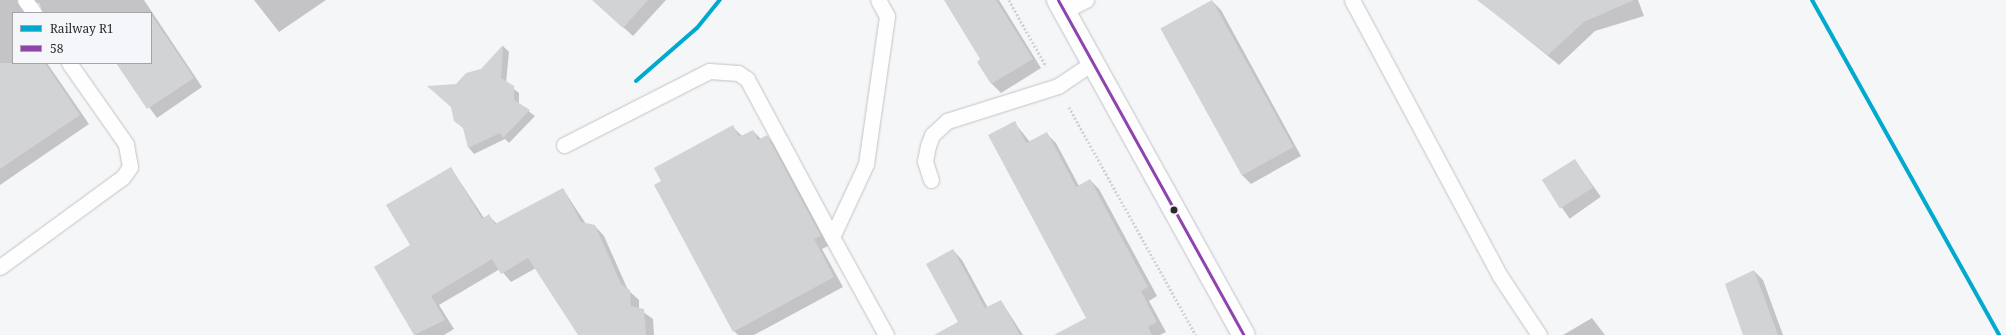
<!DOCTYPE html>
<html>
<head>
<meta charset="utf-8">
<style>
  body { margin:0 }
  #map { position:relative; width:2006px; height:335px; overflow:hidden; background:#f5f6f8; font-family:"Noto Serif",serif }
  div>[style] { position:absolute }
  .shadow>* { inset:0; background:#0003; transform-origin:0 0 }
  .building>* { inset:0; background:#d2d3d5; transform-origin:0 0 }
  .path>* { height:2.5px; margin-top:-1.25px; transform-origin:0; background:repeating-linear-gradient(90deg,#d3d3d5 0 2px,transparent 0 4px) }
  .roads { filter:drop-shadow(0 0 1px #c2c3c5) drop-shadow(0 0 1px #c2c3c5) }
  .lane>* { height:15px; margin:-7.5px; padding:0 7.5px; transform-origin:7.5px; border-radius:7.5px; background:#fefefe }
  .secondary>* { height:22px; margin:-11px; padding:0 11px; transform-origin:11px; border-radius:11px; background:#fefefe }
  .bus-1>* { height:3px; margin:-1.5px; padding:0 1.5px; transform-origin:1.5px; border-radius:1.5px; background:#8e44ad }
  .rail-1>* { height:4px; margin:-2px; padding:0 2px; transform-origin:2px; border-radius:2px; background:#00a9ce }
  .dots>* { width:11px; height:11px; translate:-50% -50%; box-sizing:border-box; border:2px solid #f4f6f9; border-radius:50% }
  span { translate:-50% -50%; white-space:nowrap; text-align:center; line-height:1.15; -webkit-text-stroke:4px #f4f6f9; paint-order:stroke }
  .legend { position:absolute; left:12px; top:12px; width:140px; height:52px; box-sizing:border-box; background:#f4f6f9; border:1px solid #a3a4a7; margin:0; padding:5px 7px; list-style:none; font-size:12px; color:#292a2b }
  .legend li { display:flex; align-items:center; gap:8px; height:20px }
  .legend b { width:20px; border:1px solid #a3a4a7 }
</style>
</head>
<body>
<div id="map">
  <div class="shadow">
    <i style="clip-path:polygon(0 0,144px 0,202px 87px,157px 118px,117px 63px,151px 63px,151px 13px,43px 13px,39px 3px,29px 2px,26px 13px,13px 13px,13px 63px,47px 63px,89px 124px,0 185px)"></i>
    <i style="clip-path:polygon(254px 0,326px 0,279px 32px)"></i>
    <i style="clip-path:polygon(593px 0,666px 0,633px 36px)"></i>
    <i style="clip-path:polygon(945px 0,999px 0,1041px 68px,1001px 93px,992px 84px,982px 60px)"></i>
    <i style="clip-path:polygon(1638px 0,1644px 16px,1595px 31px,1559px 65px,1479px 0)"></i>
    <i style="clip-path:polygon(1212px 1px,1221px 10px,1301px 156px,1251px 184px,1242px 175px)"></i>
    <i style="clip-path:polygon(503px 46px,509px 52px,506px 83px,519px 93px,519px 104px,535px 116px,509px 143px,505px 139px,474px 154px,469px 148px,464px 129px,455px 120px,457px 85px,482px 70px)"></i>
    <i style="clip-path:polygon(1014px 122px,1030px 142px,1046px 133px,1056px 143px,1079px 186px,1090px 180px,1099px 189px,1157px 296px,1149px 301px,1166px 332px,1160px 335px,1056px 335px,1088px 318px)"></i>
    <i style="clip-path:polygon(733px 127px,742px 136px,753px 131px,761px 139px,767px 136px,776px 146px,830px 245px,822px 249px,843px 287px,754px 335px,738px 335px,734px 331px)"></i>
    <i style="left:1575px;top:160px;width:45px;height:38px;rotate:55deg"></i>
    <i style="clip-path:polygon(451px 168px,484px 218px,489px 216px,497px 224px,563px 189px,586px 224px,595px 226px,604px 236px,628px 290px,639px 300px,639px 309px,653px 319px,654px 335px,580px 335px,536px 268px,511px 282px,500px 269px,439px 305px,454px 329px,444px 335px,415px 335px,375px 267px,411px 246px)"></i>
    <i style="clip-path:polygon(953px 250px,962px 260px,988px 308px,1001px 301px,1023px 335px,966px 335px)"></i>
    <i style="clip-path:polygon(1754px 271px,1763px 280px,1783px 335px,1744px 335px)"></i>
    <i style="clip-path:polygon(1592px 318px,1605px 335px,1563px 335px)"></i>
  </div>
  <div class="building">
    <i style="clip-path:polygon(592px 0,648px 0,623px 28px)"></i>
    <i style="clip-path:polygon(944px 0,996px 0,1033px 59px,991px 84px,977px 62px,980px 59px)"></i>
    <i style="left:1212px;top:0;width:168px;height:59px;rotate:61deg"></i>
    <i style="clip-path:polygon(1477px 0,1634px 0,1584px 22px,1548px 55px)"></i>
    <i style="clip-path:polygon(151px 14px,194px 78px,147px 109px,116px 63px,151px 63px)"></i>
    <i style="clip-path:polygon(503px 45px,501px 78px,514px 86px,514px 100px,530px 110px,503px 138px,500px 133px,468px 148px,463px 128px,454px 121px,451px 107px,427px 86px,456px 84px,466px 73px,481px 69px)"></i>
    <i style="clip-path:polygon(0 63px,45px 63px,80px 115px,0 169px)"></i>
    <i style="clip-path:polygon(1015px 121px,1026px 143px,1047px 132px,1076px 187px,1090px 179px,1148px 287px,1141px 291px,1157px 322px,1148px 327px,1152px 335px,1054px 335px,1086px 318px,988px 135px)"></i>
    <i style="clip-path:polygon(733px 125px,739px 137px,753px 130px,758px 140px,767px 135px,821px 236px,814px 239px,834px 277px,733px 332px,654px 185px,661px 181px,654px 168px)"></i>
    <i style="left:1575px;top:159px;width:34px;height:39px;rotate:58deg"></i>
    <i style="clip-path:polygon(451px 167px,482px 219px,489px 214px,495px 224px,563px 188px,581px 222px,595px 225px,621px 284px,630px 290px,631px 306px,644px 309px,646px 335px,578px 335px,528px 258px,501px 274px,492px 259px,431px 296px,445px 320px,414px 335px,374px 267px,410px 245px,386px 205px)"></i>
    <i style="clip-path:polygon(953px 249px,985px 308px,1001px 300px,1020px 335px,934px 335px,958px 322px,926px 264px)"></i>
    <i style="clip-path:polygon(1754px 270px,1778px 335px,1743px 335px,1725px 284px)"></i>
  </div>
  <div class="path">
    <i style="left:1009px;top:0;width:76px;rotate:60.7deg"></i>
    <i style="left:1069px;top:107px;width:261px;rotate:60.9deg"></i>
  </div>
  <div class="roads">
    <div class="lane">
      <i style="left:25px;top:0;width:16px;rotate:55deg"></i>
      <i style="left:1352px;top:0;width:313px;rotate:61.8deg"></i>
      <i style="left:1500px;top:276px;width:71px;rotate:56.5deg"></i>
      <i style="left:1064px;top:11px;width:25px;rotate:-27deg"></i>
      <i style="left:564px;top:145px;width:163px;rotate:-27deg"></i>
      <i style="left:709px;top:71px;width:29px;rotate:4deg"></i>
      <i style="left:738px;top:73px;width:11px;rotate:34deg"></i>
      <i style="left:747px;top:79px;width:179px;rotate:61.7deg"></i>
      <i style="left:832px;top:237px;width:81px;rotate:-65deg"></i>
      <i style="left:866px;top:164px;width:149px;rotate:-81.9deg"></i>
      <i style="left:887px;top:16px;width:18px;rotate:-119deg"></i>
      <i style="left:931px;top:180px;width:20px;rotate:-108deg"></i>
      <i style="left:925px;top:161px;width:15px;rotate:-79deg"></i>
      <i style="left:928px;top:146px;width:12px;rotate:-70deg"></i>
      <i style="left:932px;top:135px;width:21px;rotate:-43deg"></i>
      <i style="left:947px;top:121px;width:116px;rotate:-17.5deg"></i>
      <i style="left:1058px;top:86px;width:40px;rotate:-34deg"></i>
      <i style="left:832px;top:237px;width:112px;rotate:61.1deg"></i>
      <i style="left:0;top:267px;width:152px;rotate:-36.2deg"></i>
      <i style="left:123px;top:177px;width:12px;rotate:-55deg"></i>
      <i style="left:130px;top:167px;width:23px;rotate:-100deg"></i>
      <i style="left:126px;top:144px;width:99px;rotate:-125.1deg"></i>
    </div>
    <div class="secondary">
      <i style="left:1058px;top:0;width:383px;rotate:61deg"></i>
    </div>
  </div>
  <div class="bus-1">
    <i style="left:1058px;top:0;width:383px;rotate:61deg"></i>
  </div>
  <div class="rail-1">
    <i style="left:1812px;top:0;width:384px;rotate:60.8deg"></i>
    <i style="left:636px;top:81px;width:81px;rotate:-41deg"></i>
    <i style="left:697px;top:28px;width:36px;rotate:-51deg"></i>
  </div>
  <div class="dots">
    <i style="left:1174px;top:210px;background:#292a2b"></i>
  </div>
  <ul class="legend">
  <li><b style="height:5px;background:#00a9ce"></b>Railway R1</li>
  <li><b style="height:5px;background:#8e44ad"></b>58</li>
  </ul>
</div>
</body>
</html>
